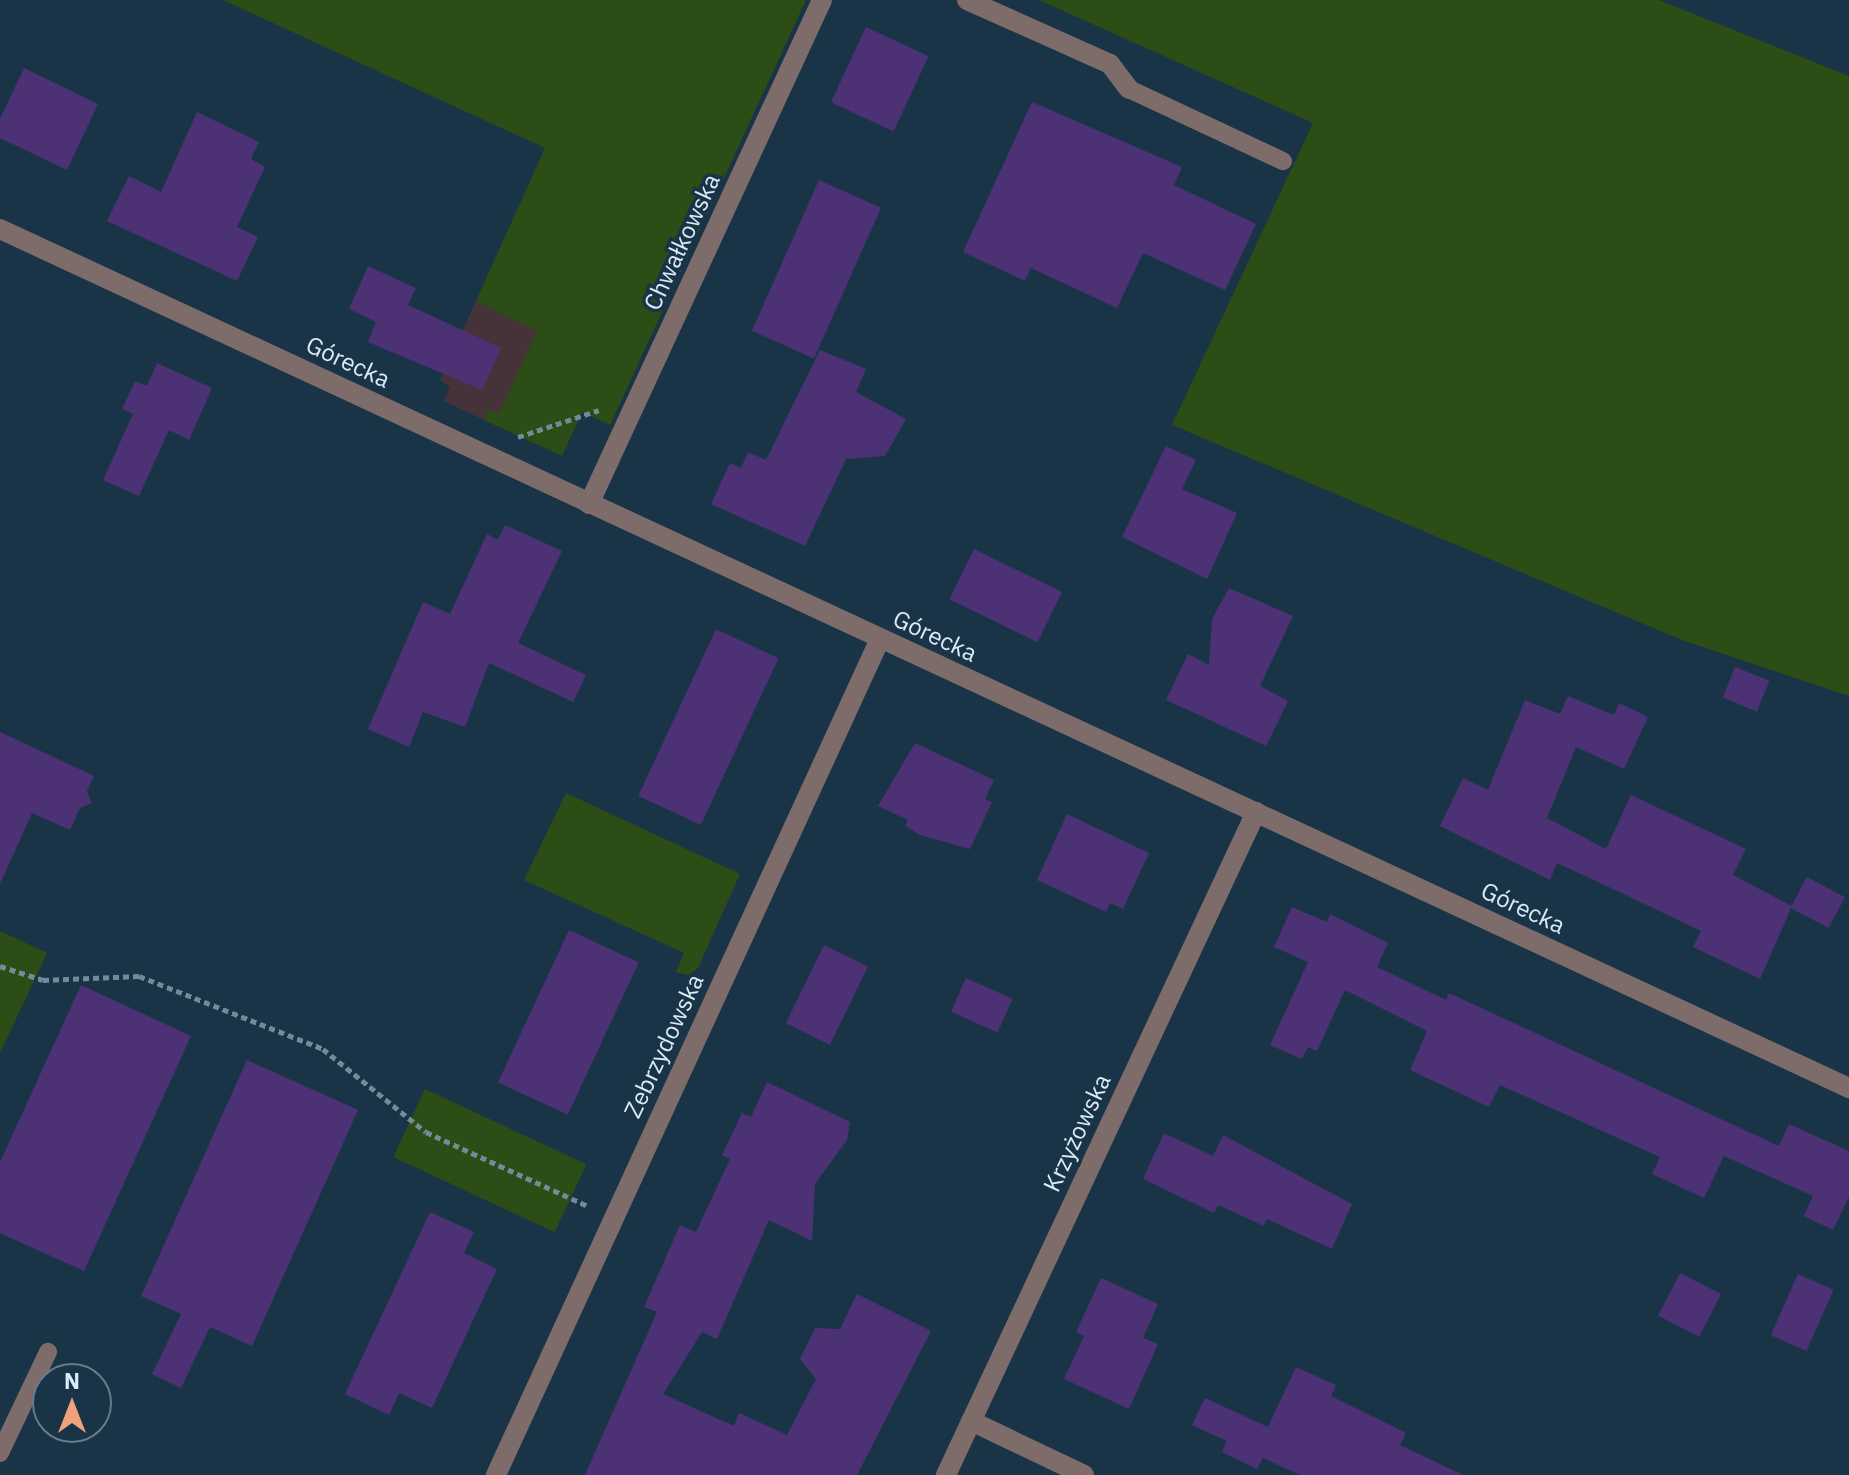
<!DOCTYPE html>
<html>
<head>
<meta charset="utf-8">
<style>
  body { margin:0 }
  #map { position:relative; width:1849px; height:1475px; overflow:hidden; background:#193447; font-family:"IBM Plex Sans",sans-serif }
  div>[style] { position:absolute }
  .industrial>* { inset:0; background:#463339 }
  .green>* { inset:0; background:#2c4e16; transform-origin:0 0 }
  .building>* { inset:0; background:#4c3275; transform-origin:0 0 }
  .path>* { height:5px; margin-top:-2.5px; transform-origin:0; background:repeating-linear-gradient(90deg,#748a99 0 6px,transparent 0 10px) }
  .lane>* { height:18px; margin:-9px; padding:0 9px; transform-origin:9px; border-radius:9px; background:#7d6c6a }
  .street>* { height:20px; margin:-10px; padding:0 10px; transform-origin:10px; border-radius:10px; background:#7d6c6a }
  span { translate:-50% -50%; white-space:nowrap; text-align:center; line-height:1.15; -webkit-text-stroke:7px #193447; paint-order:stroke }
  .street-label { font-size:24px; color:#daeaf6 }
  .north { position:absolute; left:32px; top:1363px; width:80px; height:80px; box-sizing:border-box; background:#193447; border:2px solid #667d8d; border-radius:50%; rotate:0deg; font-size:22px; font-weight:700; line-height:32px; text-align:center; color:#daeaf6 }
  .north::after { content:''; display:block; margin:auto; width:28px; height:36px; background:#f0a27a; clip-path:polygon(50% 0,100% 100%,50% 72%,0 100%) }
</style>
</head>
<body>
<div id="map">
  <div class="industrial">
    <i style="clip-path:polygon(476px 301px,538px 331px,499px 415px,488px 410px,484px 420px,444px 401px,450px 387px,440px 380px)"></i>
  </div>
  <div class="green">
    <i style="clip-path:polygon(223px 0,806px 0,610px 425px,582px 412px,562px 456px,484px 420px,488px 409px,499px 414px,537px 331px,476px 301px,545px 148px)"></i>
    <i style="clip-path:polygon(1039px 0,1659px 0,1849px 76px,1849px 696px,1682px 640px,1172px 425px,1313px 123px)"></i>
    <i style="clip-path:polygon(566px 793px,740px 874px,698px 968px,689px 975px,676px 972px,684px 953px,524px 880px)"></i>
    <i style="clip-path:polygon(0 931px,47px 953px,0 1053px)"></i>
    <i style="left:425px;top:1089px;width:178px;height:75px;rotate:25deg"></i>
  </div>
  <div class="building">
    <i style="left:866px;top:27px;width:69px;height:83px;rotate:25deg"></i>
    <i style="clip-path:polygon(24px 68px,98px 104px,67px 170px,0 138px,0 119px)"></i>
    <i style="clip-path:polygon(1032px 102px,1182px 167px,1174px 185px,1256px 224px,1225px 290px,1143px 253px,1117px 308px,1031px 268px,1025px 281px,963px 252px)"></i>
    <i style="clip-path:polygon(197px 112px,259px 142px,251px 159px,265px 167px,237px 227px,258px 237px,237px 281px,107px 221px,129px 176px,161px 192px)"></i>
    <i style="left:819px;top:180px;width:68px;height:165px;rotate:24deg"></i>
    <i style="clip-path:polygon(368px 266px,416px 288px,408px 305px,501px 348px,482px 390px,368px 342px,376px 322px,349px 309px)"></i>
    <i style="clip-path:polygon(820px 350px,866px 369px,856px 392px,906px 419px,885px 456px,846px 459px,805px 546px,711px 504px,730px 463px,741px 468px,748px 452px,766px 460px)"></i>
    <i style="clip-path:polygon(157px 363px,212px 388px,189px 440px,169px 430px,139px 496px,103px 480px,133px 414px,122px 409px,135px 381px,147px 386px)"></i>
    <i style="clip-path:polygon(1166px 446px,1196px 460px,1182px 489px,1237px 513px,1207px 579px,1122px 537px)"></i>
    <i style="clip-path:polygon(505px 525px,562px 551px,518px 643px,586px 675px,573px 702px,489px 663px,465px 727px,423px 712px,409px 747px,368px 729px,423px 602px,450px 614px,487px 534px,498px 540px)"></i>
    <i style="left:974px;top:549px;width:98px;height:56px;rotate:26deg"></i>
    <i style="clip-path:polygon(1229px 588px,1293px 616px,1260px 686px,1288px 701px,1266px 746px,1166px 700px,1188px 654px,1209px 665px,1212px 619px)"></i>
    <i style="left:716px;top:629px;width:69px;height:184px;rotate:25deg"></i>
    <i style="left:1735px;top:667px;width:37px;height:33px;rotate:22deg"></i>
    <i style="clip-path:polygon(1568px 696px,1614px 715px,1619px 703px,1648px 717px,1624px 769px,1576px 747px,1547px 818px,1606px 849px,1631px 795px,1746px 849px,1733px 875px,1792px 906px,1760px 979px,1693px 947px,1701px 931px,1630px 897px,1557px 863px,1550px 880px,1440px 826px,1463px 778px,1488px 790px,1525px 700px,1560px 714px)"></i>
    <i style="clip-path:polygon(0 732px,94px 776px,87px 791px,92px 803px,80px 808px,70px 830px,32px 813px,0 884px)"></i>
    <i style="clip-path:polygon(915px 743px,994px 780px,985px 799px,992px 802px,970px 849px,920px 835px,905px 826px,908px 820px,878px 806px)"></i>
    <i style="clip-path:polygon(1067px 814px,1149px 853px,1123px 909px,1110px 903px,1106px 912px,1037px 880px)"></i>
    <i style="left:1807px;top:877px;width:43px;height:35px;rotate:28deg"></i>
    <i style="clip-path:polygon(1292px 907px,1327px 922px,1330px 914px,1388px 943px,1377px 967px,1446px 1000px,1449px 993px,1779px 1146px,1789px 1124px,1849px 1151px,1849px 1197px,1833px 1230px,1804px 1216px,1813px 1196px,1724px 1156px,1704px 1198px,1652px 1174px,1660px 1157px,1500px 1085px,1489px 1107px,1410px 1070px,1427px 1031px,1345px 990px,1317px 1051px,1308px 1047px,1302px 1059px,1270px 1045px,1308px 962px,1274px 947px)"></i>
    <i style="left:569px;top:930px;width:77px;height:168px;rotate:25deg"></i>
    <i style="left:824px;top:945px;width:49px;height:87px;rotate:26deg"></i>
    <i style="left:966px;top:978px;width:51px;height:37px;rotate:24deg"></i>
    <i style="clip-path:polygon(81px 985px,191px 1036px,84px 1271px,0 1233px,0 1162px)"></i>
    <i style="clip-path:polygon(247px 1060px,358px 1110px,252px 1346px,210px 1327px,181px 1388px,152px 1374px,181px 1314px,141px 1296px)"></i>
    <i style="clip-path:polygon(767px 1082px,850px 1122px,847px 1140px,815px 1184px,812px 1241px,769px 1220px,717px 1339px,702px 1332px,663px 1394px,734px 1426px,739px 1413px,787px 1435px,816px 1379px,800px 1359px,815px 1328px,840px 1329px,857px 1294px,931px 1331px,857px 1475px,585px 1475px,657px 1312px,644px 1307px,680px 1225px,696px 1232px,730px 1159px,722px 1155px,742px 1113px,751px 1117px)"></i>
    <i style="clip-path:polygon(1164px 1133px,1213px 1156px,1223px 1135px,1352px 1204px,1332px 1249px,1267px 1219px,1264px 1226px,1218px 1205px,1214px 1213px,1143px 1179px)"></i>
    <i style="clip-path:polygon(430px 1212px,474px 1232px,464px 1253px,497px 1269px,432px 1408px,399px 1393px,389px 1415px,345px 1394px)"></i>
    <i style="left:1680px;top:1273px;width:46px;height:48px;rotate:27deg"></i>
    <i style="left:1798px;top:1274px;width:39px;height:67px;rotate:24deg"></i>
    <i style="clip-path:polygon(1101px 1278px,1158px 1304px,1143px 1338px,1158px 1344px,1129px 1409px,1064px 1379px,1084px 1336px,1076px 1332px)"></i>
    <i style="clip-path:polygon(1296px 1367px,1336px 1385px,1331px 1396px,1406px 1433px,1400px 1445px,1463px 1475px,1300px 1475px,1263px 1458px,1257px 1469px,1222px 1452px,1227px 1441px,1192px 1425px,1205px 1398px,1268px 1427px)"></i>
  </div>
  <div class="path">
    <i style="left:518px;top:437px;width:85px;rotate:-18.4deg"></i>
    <i style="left:0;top:966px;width:45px;rotate:18deg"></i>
    <i style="left:43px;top:980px;width:96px;rotate:-2.4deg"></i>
    <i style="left:139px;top:976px;width:198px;rotate:21.6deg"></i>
    <i style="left:323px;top:1049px;width:132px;rotate:38.9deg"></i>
    <i style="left:426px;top:1132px;width:178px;rotate:24.6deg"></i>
  </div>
  <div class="lane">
    <i style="left:1129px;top:89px;width:170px;rotate:25.1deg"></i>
    <i style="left:0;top:1453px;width:112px;rotate:-64.6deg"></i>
  </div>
  <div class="street">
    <i style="left:967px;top:0;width:157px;rotate:24.1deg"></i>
    <i style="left:1110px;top:64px;width:31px;rotate:53deg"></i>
    <i style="left:0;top:229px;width:2039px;rotate:24.92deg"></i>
    <i style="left:589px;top:504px;width:555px;rotate:-65.19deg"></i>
    <i style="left:971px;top:1421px;width:125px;rotate:25.5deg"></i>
    <i style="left:496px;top:1475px;width:920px;rotate:-65.33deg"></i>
    <i style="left:946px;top:1475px;width:732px;rotate:-64.94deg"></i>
  </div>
  <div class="street-label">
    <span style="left:682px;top:242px;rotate:-65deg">Chwałkowska</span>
    <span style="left:348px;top:362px;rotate:25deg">Górecka</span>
    <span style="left:935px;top:636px;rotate:25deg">Górecka</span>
    <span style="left:1523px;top:908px;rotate:25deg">Górecka</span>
    <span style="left:664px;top:1046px;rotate:-65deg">Zebrzydowska</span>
    <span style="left:1077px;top:1133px;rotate:-65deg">Krzyżowska</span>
  </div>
  <div class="north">N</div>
</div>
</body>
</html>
